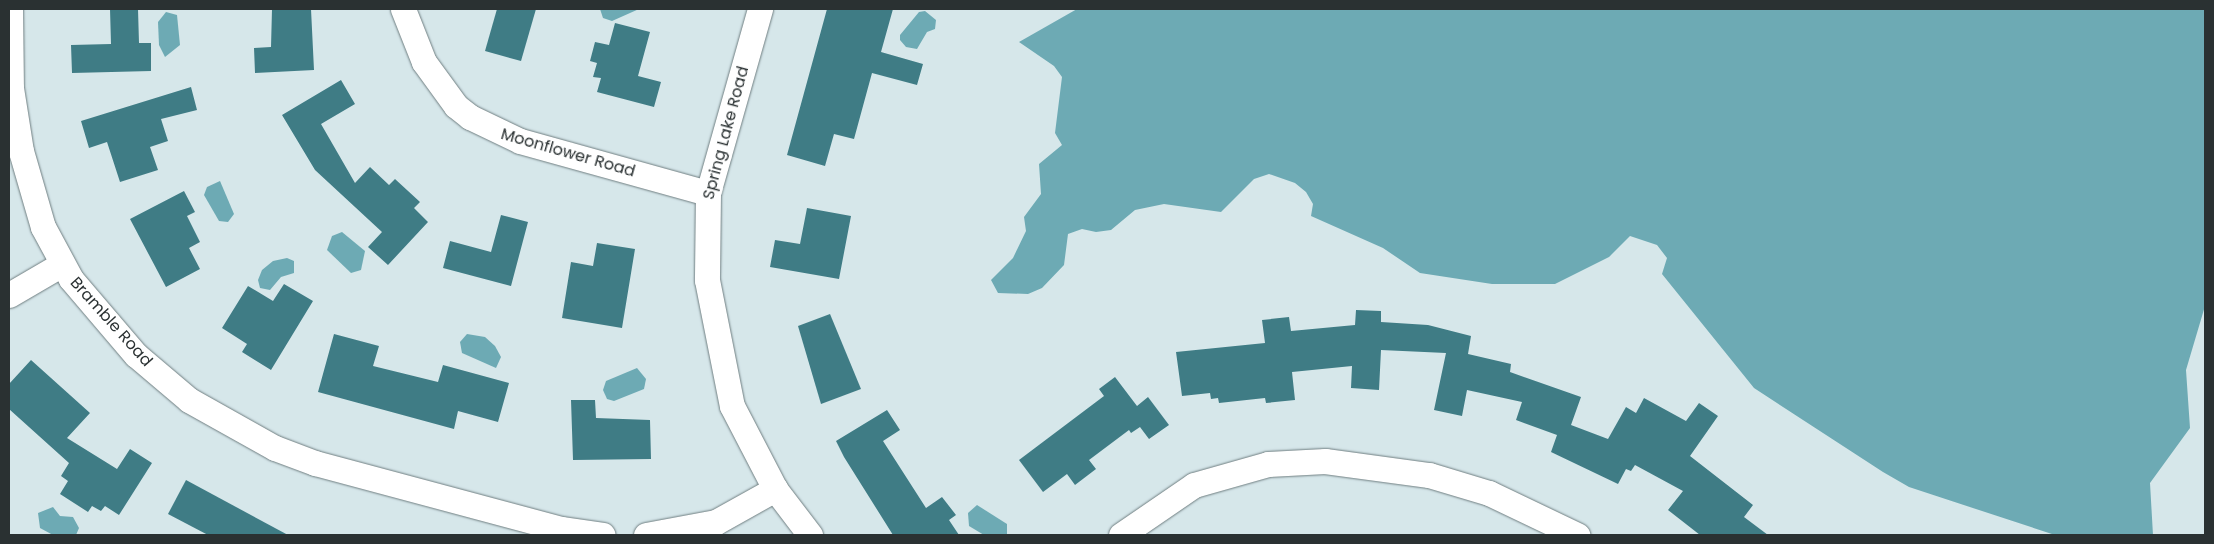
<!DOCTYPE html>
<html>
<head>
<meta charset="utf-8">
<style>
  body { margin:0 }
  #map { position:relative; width:2214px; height:544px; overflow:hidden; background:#d6e7ea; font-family:Poppins,sans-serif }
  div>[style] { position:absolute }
  .water>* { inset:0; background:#6daab4 }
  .building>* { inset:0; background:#3f7c85 }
  .roads { filter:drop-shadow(0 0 1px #6f7e81) drop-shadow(0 0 1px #6f7e81) }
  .street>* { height:25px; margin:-12.5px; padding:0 12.5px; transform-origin:12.5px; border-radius:12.5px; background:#fff }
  span { translate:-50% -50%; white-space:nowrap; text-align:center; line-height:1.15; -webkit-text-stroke:5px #fff; paint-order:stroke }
  .street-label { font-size:16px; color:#2a3132 }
  .frame { position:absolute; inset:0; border:10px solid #2a3132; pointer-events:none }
</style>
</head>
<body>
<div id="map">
  <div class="water">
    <i style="clip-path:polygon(600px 9px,639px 9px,612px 21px,603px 18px)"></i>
    <i style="clip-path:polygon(1077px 9px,2205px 9px,2205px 306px,2186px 370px,2190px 428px,2150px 483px,2153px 535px,2055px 535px,1909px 487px,1883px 472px,1754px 388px,1662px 274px,1667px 258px,1657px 245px,1630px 236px,1609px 257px,1555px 284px,1492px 284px,1420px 273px,1383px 248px,1311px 216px,1313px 204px,1306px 192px,1295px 183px,1269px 174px,1254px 179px,1221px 212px,1164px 204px,1135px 210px,1111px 230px,1096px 232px,1082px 229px,1068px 234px,1064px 265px,1042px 288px,1028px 294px,998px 293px,991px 280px,1013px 258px,1026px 231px,1024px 217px,1041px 194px,1039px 164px,1062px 145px,1055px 133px,1062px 77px,1054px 66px,1019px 42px)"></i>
    <i style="clip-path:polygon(925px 11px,936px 20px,935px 29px,927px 32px,917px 49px,906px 47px,900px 40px,900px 35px,919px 12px)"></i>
    <i style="clip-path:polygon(166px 12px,177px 15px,180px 45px,165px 57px,159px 45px,158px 22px)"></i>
    <i style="clip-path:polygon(220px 181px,234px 214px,228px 222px,219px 221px,204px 195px,207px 187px)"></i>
    <i style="clip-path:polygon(342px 232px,365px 251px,361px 270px,351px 273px,327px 250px,332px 236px)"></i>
    <i style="clip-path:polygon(287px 258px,294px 261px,294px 273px,281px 277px,270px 290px,260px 288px,258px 280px,262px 270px,273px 261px)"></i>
    <i style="clip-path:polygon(467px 334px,485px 337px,495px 346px,501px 357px,496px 368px,462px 353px,460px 342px)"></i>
    <i style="clip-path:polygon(637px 368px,646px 379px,644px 389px,614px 401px,607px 399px,603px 390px,606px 381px)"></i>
    <i style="clip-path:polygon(977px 505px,1007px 524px,1007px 535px,984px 535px,969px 526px,968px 513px)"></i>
    <i style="clip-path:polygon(53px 507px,60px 516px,73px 517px,79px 528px,76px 535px,53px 535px,40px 528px,38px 513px)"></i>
  </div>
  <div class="building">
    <i style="clip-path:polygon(110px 9px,138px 9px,139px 43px,151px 43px,151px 71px,72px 73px,71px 45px,111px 44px)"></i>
    <i style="clip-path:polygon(272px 9px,311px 9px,314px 70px,255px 73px,254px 48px,271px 47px)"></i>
    <i style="clip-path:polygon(497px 9px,536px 9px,521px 61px,485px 51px)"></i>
    <i style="clip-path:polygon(827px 9px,893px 9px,881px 52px,923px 64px,917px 85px,872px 73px,854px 139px,834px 134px,825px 166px,787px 155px)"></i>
    <i style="clip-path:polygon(615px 23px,650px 32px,638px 76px,661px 82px,654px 107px,597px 92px,601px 78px,593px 77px,597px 63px,590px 61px,595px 42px,609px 45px)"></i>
    <i style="clip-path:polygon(341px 80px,355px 104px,321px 124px,355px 183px,370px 167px,389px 185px,395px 179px,420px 202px,414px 208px,428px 222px,388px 265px,368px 247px,382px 232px,315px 170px,282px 115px)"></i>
    <i style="clip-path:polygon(191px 87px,197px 110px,161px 119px,168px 141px,150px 147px,158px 170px,120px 182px,107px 142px,89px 148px,81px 121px)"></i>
    <i style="clip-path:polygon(184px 191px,195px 212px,187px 216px,200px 242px,189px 248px,200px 269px,166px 287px,130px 219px)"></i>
    <i style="clip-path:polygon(807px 208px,851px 216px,839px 279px,770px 267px,775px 240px,800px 244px)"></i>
    <i style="clip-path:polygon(501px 215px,528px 222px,511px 286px,443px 268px,450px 241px,491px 252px)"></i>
    <i style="clip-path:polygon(597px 243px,635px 249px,622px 328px,562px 318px,571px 262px,593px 266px)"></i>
    <i style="clip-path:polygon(284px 284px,313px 301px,271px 370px,242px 352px,247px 344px,222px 328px,248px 286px,273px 301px)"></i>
    <i style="clip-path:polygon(1356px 310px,1381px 311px,1381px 322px,1428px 325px,1471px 336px,1468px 354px,1511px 364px,1510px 372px,1581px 397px,1571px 425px,1608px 439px,1626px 407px,1636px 413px,1644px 398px,1686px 421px,1699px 403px,1718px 416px,1690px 456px,1753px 505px,1744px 517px,1768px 535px,1700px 535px,1668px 510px,1683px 491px,1635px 465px,1631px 471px,1626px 469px,1618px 484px,1551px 452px,1557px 435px,1516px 420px,1522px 402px,1467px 390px,1462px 416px,1434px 410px,1446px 353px,1381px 350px,1379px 390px,1351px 388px,1352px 366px,1292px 372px,1295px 400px,1266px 403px,1265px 398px,1219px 403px,1218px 398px,1211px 399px,1210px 393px,1182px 396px,1176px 352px,1265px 343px,1262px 320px,1289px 317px,1291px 331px,1355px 325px)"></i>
    <i style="clip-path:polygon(830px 314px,861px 389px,821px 404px,798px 326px)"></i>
    <i style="clip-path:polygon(334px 334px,379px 346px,373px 366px,438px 382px,443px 365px,509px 383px,498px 422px,458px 411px,454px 429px,318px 392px)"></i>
    <i style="clip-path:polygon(31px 360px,90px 413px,67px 438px,117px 469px,130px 449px,152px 463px,119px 515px,105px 506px,101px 511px,92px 506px,88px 512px,60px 494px,68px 481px,61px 476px,69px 463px,9px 409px,9px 384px)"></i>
    <i style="clip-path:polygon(1115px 377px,1137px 406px,1148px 397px,1169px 425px,1149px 439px,1140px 427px,1131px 433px,1129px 430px,1089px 460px,1096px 469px,1075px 485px,1067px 474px,1043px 492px,1019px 460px,1104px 396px,1099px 389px)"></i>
    <i style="clip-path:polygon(571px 400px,595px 400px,596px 418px,650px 420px,651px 459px,573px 460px)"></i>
    <i style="clip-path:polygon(887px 410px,900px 430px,883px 441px,926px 508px,942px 497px,956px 515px,949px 520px,959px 535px,893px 535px,844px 457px,836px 441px)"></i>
    <i style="clip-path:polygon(186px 480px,288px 535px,208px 535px,168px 514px)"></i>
  </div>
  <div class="roads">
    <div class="street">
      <i style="left:10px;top:9px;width:79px;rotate:89.3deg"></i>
      <i style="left:11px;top:88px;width:64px;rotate:81deg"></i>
      <i style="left:21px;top:151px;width:79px;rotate:73.9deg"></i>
      <i style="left:43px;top:227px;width:59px;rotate:61.7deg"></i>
      <i style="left:71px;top:279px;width:100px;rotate:49.5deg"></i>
      <i style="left:136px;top:355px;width:70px;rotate:40.3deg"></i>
      <i style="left:189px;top:400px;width:98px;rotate:29.2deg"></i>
      <i style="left:275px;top:448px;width:43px;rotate:20.6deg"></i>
      <i style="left:315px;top:463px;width:255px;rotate:15deg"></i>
      <i style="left:561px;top:529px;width:42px;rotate:8.1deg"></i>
      <i style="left:403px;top:9px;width:57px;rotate:68.4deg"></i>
      <i style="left:424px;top:62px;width:54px;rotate:54deg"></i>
      <i style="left:456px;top:106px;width:18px;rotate:38deg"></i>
      <i style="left:470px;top:117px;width:55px;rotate:25.6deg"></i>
      <i style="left:520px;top:141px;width:195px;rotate:15.5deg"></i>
      <i style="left:760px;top:9px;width:191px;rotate:105.8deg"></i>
      <i style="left:708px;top:193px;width:87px;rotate:90.7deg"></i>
      <i style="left:707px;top:280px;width:128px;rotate:78.8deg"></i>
      <i style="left:732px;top:406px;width:93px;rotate:62.6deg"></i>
      <i style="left:775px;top:489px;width:58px;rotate:52.7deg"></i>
      <i style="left:9px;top:295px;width:61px;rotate:-30.3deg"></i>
      <i style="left:646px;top:535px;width:71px;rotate:-10.5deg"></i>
      <i style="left:716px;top:522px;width:68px;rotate:-29.2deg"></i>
      <i style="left:1121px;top:535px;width:88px;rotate:-34.4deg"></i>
      <i style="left:1194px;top:485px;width:77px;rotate:-15.8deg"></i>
      <i style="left:1268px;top:464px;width:57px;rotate:-3deg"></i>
      <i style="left:1325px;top:461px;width:105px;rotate:7.7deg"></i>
      <i style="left:1429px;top:475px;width:63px;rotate:16.7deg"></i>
      <i style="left:1489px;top:493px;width:98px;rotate:25.5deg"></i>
    </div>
  </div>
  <div class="street-label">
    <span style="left:726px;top:133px;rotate:-75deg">Spring Lake Road</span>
    <span style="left:568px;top:153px;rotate:16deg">Moonflower Road</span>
    <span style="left:111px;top:322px;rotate:48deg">Bramble Road</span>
  </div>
  <div class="frame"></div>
</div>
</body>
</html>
